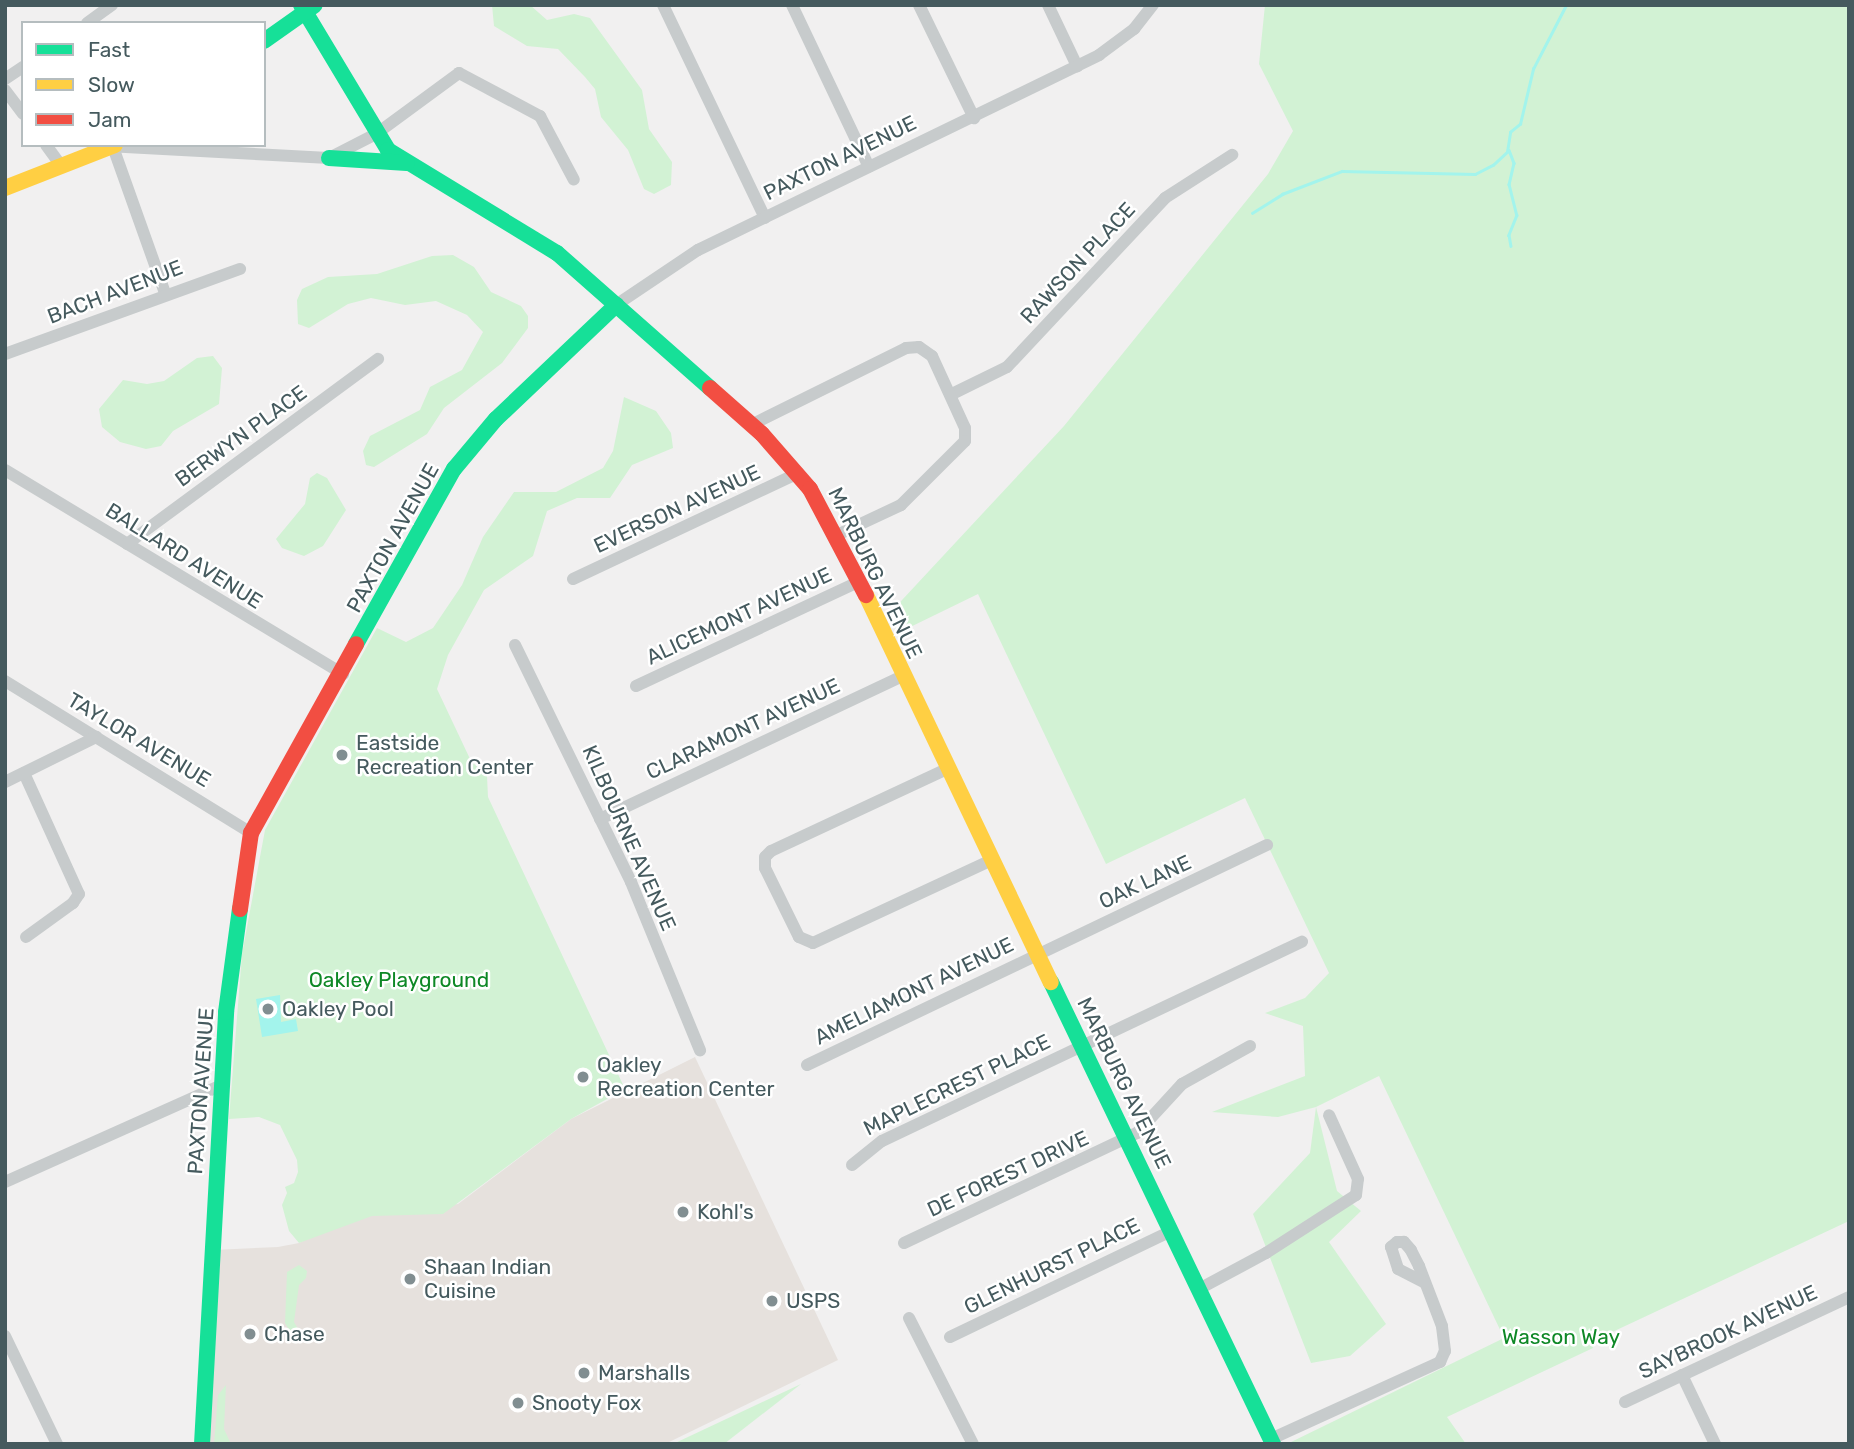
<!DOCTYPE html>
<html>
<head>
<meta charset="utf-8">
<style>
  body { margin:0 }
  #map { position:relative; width:1854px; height:1449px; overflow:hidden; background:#f1f0f0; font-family:Rubik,sans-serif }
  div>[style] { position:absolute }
  .commercial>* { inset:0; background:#e6e1dd }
  .green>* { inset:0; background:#d2f2d4 }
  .water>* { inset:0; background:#a3f4ec }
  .stream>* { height:2.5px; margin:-1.25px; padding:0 1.25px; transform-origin:1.25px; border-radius:1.25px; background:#a3f4ec }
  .street>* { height:12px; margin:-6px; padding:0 6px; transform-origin:6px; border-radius:6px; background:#c7cbcc }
  .fast>* { height:16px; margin:-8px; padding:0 8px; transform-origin:8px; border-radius:8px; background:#16e098 }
  .slow>* { height:16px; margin:-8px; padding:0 8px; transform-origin:8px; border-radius:8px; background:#ffcf43 }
  .jam>* { height:16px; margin:-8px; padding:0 8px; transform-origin:8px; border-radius:8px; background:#f24e42 }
  .dots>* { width:19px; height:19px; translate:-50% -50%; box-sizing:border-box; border:4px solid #fff; border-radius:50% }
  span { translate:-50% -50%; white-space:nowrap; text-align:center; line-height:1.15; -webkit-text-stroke:5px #fff; paint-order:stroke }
  .street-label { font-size:21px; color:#455a5e }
  .poi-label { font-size:21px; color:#455a5e }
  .left { translate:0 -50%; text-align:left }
  .park-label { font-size:21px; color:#0e8826 }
  .frame { position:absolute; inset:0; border:7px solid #455a5e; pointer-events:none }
  .legend { position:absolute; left:21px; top:21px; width:245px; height:126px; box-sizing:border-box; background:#fff; border:2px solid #b5bdbf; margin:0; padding:9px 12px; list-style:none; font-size:21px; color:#455a5e }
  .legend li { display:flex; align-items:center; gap:14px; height:35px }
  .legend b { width:35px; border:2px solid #b5bdbf }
</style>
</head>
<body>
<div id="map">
  <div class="commercial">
    <i style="clip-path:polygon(695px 1057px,838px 1360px,665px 1444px,202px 1444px,213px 1250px,278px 1247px,299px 1243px,347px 1219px,458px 1204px,571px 1119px)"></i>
  </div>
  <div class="green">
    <i style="clip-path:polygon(492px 5px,530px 5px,547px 20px,574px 14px,590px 18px,642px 90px,649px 129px,672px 162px,671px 185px,654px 194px,644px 189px,628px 150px,601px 117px,595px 89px,585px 77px,558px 49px,527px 46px,494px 26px)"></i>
    <i style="clip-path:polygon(1265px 5px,1849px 5px,1849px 1221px,1591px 1342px,1593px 1348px,1447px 1417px,1466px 1444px,1287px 1444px,1504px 1338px,1379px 1076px,1316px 1107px,1337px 1191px,1361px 1211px,1329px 1242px,1386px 1324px,1350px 1356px,1311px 1363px,1253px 1214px,1310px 1153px,1316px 1107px,1278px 1117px,1212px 1112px,1305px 1076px,1303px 1026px,1265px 1013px,1305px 998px,1329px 973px,1245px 798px,1106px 864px,978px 594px,898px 633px,889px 614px,1064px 426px,1268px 174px,1293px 131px,1259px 64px)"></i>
    <i style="clip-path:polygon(453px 255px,474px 267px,491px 292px,521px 306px,528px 316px,528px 328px,502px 363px,444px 408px,427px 434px,374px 467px,366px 465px,363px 451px,370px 436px,420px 410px,430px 387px,462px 370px,483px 332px,467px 315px,436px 301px,405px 305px,371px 298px,348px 304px,309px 328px,298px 324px,297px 300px,302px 289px,328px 277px,377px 274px,432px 256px)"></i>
    <i style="clip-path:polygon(213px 356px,222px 368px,219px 404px,173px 431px,161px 446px,146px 449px,120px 442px,102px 427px,99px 409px,123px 380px,147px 384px,164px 381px,197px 358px)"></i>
    <i style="clip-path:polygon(624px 397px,656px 411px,671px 433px,673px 448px,632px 465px,610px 498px,577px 498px,547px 511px,533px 556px,484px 590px,448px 655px,437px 689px,471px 761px,487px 776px,488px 797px,625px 1089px,571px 1119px,443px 1214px,372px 1216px,299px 1243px,289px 1231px,282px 1205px,287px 1193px,285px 1187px,294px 1183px,298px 1172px,297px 1160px,280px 1125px,259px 1117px,229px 1119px,242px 954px,265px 830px,377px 628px,406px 642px,433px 628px,462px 585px,483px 537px,514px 492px,556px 492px,603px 468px,613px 451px)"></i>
    <i style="clip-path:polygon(317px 473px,327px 478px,346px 510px,323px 546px,304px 556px,282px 548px,276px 539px,305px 504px,310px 478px)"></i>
    <i style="clip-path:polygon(299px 1265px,307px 1271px,306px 1278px,299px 1285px,294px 1322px,298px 1329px,291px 1333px,285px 1323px,287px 1272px)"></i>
    <i style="clip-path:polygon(801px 1384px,724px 1444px,673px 1444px)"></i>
    <i style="clip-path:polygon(226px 1385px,224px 1429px,231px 1444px,214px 1444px,218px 1395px)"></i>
  </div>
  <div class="water">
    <i style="clip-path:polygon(280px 995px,281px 1022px,296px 1019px,298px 1031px,262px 1037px,256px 999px)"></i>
  </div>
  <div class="stream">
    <i style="left:1509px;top:150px;width:14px;rotate:69deg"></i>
    <i style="left:1514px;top:163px;width:22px;rotate:103deg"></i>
    <i style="left:1509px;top:184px;width:32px;rotate:76deg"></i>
    <i style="left:1517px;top:215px;width:22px;rotate:112deg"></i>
    <i style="left:1509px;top:235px;width:11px;rotate:80deg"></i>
    <i style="left:1252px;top:213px;width:36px;rotate:-32deg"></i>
    <i style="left:1282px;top:194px;width:64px;rotate:-21deg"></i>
    <i style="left:1342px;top:171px;width:133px;rotate:1.3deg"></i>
    <i style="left:1475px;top:174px;width:20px;rotate:-27deg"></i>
    <i style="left:1493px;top:165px;width:19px;rotate:-43deg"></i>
    <i style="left:1507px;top:152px;width:20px;rotate:-81deg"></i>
    <i style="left:1510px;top:132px;width:13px;rotate:-39deg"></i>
    <i style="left:1520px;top:124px;width:57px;rotate:-76.7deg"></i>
    <i style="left:1533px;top:69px;width:72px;rotate:-62.7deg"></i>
  </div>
  <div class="street">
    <i style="left:663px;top:5px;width:236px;rotate:64.4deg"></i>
    <i style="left:792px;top:5px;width:179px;rotate:64.6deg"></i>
    <i style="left:919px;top:5px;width:126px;rotate:64deg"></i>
    <i style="left:1048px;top:5px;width:68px;rotate:64.6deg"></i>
    <i style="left:87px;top:23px;width:31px;rotate:-36deg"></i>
    <i style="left:5px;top:79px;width:22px;rotate:-34deg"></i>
    <i style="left:5px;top:90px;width:30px;rotate:53deg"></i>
    <i style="left:46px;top:145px;width:27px;rotate:54deg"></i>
    <i style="left:107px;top:146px;width:222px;rotate:3.1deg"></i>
    <i style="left:329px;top:158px;width:53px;rotate:-27.1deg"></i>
    <i style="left:376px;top:134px;width:103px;rotate:-36.3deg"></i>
    <i style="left:459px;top:73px;width:92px;rotate:28deg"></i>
    <i style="left:540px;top:116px;width:72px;rotate:62deg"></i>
    <i style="left:113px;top:147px;width:155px;rotate:70.4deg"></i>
    <i style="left:616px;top:305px;width:99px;rotate:-33.9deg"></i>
    <i style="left:698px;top:250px;width:446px;rotate:-25.9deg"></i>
    <i style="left:1099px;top:55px;width:44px;rotate:-36.6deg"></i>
    <i style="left:1134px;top:29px;width:31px;rotate:-52deg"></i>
    <i style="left:5px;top:354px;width:250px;rotate:-19.9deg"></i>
    <i style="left:952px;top:394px;width:61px;rotate:-26.1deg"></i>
    <i style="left:1007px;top:367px;width:231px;rotate:-46.9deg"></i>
    <i style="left:1165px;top:198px;width:80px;rotate:-32.7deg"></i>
    <i style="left:751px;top:425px;width:173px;rotate:-26.4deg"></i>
    <i style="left:906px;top:348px;width:13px;rotate:-4deg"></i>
    <i style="left:919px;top:347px;width:16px;rotate:35deg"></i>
    <i style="left:932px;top:356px;width:79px;rotate:65.4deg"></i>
    <i style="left:965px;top:428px;width:13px;rotate:90deg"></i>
    <i style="left:965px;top:441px;width:91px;rotate:135deg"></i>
    <i style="left:901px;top:505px;width:71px;rotate:154.9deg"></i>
    <i style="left:5px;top:470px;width:395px;rotate:31.1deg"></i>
    <i style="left:127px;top:544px;width:312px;rotate:-36.4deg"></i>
    <i style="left:573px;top:579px;width:249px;rotate:-25.2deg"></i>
    <i style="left:515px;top:645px;width:264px;rotate:63.9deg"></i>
    <i style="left:631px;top:882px;width:182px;rotate:67.7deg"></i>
    <i style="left:5px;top:681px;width:289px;rotate:31.7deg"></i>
    <i style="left:636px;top:686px;width:245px;rotate:-25.1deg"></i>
    <i style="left:949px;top:768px;width:196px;rotate:155deg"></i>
    <i style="left:771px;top:851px;width:8px;rotate:135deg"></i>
    <i style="left:765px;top:857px;width:11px;rotate:90deg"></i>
    <i style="left:765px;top:868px;width:77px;rotate:63.8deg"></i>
    <i style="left:799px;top:937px;width:15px;rotate:23deg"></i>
    <i style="left:813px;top:943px;width:197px;rotate:-24.9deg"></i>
    <i style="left:24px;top:773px;width:133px;rotate:65.6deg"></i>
    <i style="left:79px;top:894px;width:11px;rotate:124deg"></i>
    <i style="left:73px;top:903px;width:58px;rotate:144.1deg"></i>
    <i style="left:5px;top:782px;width:102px;rotate:-26.3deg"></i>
    <i style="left:600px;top:819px;width:335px;rotate:-25.3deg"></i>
    <i style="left:807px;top:1065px;width:510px;rotate:-25.56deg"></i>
    <i style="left:852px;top:1165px;width:38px;rotate:-39deg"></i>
    <i style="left:882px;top:1141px;width:465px;rotate:-25.4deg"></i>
    <i style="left:5px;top:1182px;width:235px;rotate:-24.1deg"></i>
    <i style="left:904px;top:1243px;width:258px;rotate:-25.3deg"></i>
    <i style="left:1137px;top:1133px;width:67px;rotate:-47.4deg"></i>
    <i style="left:1182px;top:1084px;width:78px;rotate:-29.2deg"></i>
    <i style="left:1199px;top:1289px;width:76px;rotate:-28.2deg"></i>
    <i style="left:1266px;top:1253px;width:107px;rotate:-32.8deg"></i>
    <i style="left:1356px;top:1195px;width:16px;rotate:-83deg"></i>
    <i style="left:1358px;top:1179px;width:70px;rotate:-114.4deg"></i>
    <i style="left:909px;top:1318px;width:141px;rotate:63.1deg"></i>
    <i style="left:5px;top:1336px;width:120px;rotate:64.3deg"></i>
    <i style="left:950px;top:1337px;width:245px;rotate:-25.6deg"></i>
    <i style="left:1682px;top:1375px;width:76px;rotate:64.4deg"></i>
    <i style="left:1625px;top:1402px;width:247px;rotate:-25.1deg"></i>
    <i style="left:1271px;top:1439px;width:186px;rotate:-24.5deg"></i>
    <i style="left:1440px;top:1362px;width:12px;rotate:-66deg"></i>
    <i style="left:1445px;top:1351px;width:25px;rotate:-97deg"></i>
    <i style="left:1442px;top:1326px;width:64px;rotate:-111deg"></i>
    <i style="left:1419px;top:1266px;width:18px;rotate:-117deg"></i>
    <i style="left:1411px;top:1250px;width:11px;rotate:-131deg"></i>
    <i style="left:1404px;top:1242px;width:7px;rotate:180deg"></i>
    <i style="left:1397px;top:1242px;width:8px;rotate:140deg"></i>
    <i style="left:1391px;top:1247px;width:23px;rotate:72deg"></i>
    <i style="left:1398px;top:1269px;width:30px;rotate:27deg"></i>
  </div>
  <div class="fast">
    <i style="left:301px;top:5px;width:169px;rotate:59deg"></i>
    <i style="left:388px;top:150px;width:198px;rotate:31.4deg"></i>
    <i style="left:557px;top:253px;width:204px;rotate:41.4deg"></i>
    <i style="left:264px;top:41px;width:62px;rotate:-35.2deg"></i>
    <i style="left:329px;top:158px;width:78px;rotate:3.7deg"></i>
    <i style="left:356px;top:644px;width:201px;rotate:-60.8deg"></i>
    <i style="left:454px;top:469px;width:65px;rotate:-50deg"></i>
    <i style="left:496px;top:419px;width:166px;rotate:-43.5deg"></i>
    <i style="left:1051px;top:982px;width:513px;rotate:64.33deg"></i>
    <i style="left:202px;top:1444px;width:433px;rotate:-86.8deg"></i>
    <i style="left:226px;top:1012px;width:104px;rotate:-82.3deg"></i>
  </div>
  <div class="slow">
    <i style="left:5px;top:188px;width:118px;rotate:-21.4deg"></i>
    <i style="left:866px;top:595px;width:429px;rotate:64.5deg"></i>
  </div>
  <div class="jam">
    <i style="left:710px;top:388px;width:69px;rotate:41.5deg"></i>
    <i style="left:762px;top:434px;width:73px;rotate:48.9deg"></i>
    <i style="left:810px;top:489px;width:120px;rotate:62.2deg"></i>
    <i style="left:240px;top:909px;width:77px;rotate:-81.8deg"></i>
    <i style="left:251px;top:833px;width:216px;rotate:-60.9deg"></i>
  </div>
  <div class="dots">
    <i style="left:342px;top:755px;background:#818e91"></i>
    <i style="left:268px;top:1009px;background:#818e91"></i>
    <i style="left:583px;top:1077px;background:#818e91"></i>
    <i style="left:683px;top:1212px;background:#818e91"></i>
    <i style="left:410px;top:1279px;background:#818e91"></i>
    <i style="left:772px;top:1301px;background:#818e91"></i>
    <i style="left:250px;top:1334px;background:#818e91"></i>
    <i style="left:584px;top:1373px;background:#818e91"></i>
    <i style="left:518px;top:1403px;background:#818e91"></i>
  </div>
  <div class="street-label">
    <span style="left:840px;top:158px;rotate:-26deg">PAXTON AVENUE</span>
    <span style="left:1078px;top:263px;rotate:-47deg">RAWSON PLACE</span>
    <span style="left:115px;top:292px;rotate:-21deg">BACH AVENUE</span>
    <span style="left:241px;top:436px;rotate:-36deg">BERWYN PLACE</span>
    <span style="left:677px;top:509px;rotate:-25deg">EVERSON AVENUE</span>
    <span style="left:393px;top:538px;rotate:-61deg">PAXTON AVENUE</span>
    <span style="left:184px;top:556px;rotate:32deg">BALLARD AVENUE</span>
    <span style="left:875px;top:573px;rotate:64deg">MARBURG AVENUE</span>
    <span style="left:739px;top:616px;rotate:-25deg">ALICEMONT AVENUE</span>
    <span style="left:743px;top:729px;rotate:-25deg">CLARAMONT AVENUE</span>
    <span style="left:139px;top:740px;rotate:31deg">TAYLOR AVENUE</span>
    <span style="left:629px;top:838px;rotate:66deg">KILBOURNE AVENUE</span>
    <span style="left:1145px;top:882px;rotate:-25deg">OAK LANE</span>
    <span style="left:914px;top:991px;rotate:-26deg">AMELIAMONT AVENUE</span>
    <span style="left:1124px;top:1083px;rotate:64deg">MARBURG AVENUE</span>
    <span style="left:957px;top:1085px;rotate:-26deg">MAPLECREST PLACE</span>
    <span style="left:201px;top:1091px;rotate:-86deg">PAXTON AVENUE</span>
    <span style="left:1008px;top:1174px;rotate:-25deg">DE FOREST DRIVE</span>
    <span style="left:1052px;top:1266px;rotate:-26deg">GLENHURST PLACE</span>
    <span style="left:1728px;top:1332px;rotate:-25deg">SAYBROOK AVENUE</span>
  </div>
  <div class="poi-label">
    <span class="left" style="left:356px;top:755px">Eastside<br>Recreation Center</span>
    <span class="left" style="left:282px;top:1009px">Oakley Pool</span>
    <span class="left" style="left:597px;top:1077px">Oakley<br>Recreation Center</span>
    <span class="left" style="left:697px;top:1212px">Kohl's</span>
    <span class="left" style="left:424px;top:1279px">Shaan Indian<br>Cuisine</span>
    <span class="left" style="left:786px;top:1301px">USPS</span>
    <span class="left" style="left:264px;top:1334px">Chase</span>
    <span class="left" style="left:598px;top:1373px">Marshalls</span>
    <span class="left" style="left:532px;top:1403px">Snooty Fox</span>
  </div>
  <div class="park-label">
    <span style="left:399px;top:980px">Oakley Playground</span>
    <span style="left:1561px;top:1337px">Wasson Way</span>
  </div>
  <div class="frame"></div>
  <ul class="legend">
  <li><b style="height:9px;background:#16e098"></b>Fast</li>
  <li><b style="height:9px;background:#ffcf43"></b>Slow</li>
  <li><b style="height:9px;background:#f24e42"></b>Jam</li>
  </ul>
</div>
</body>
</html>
